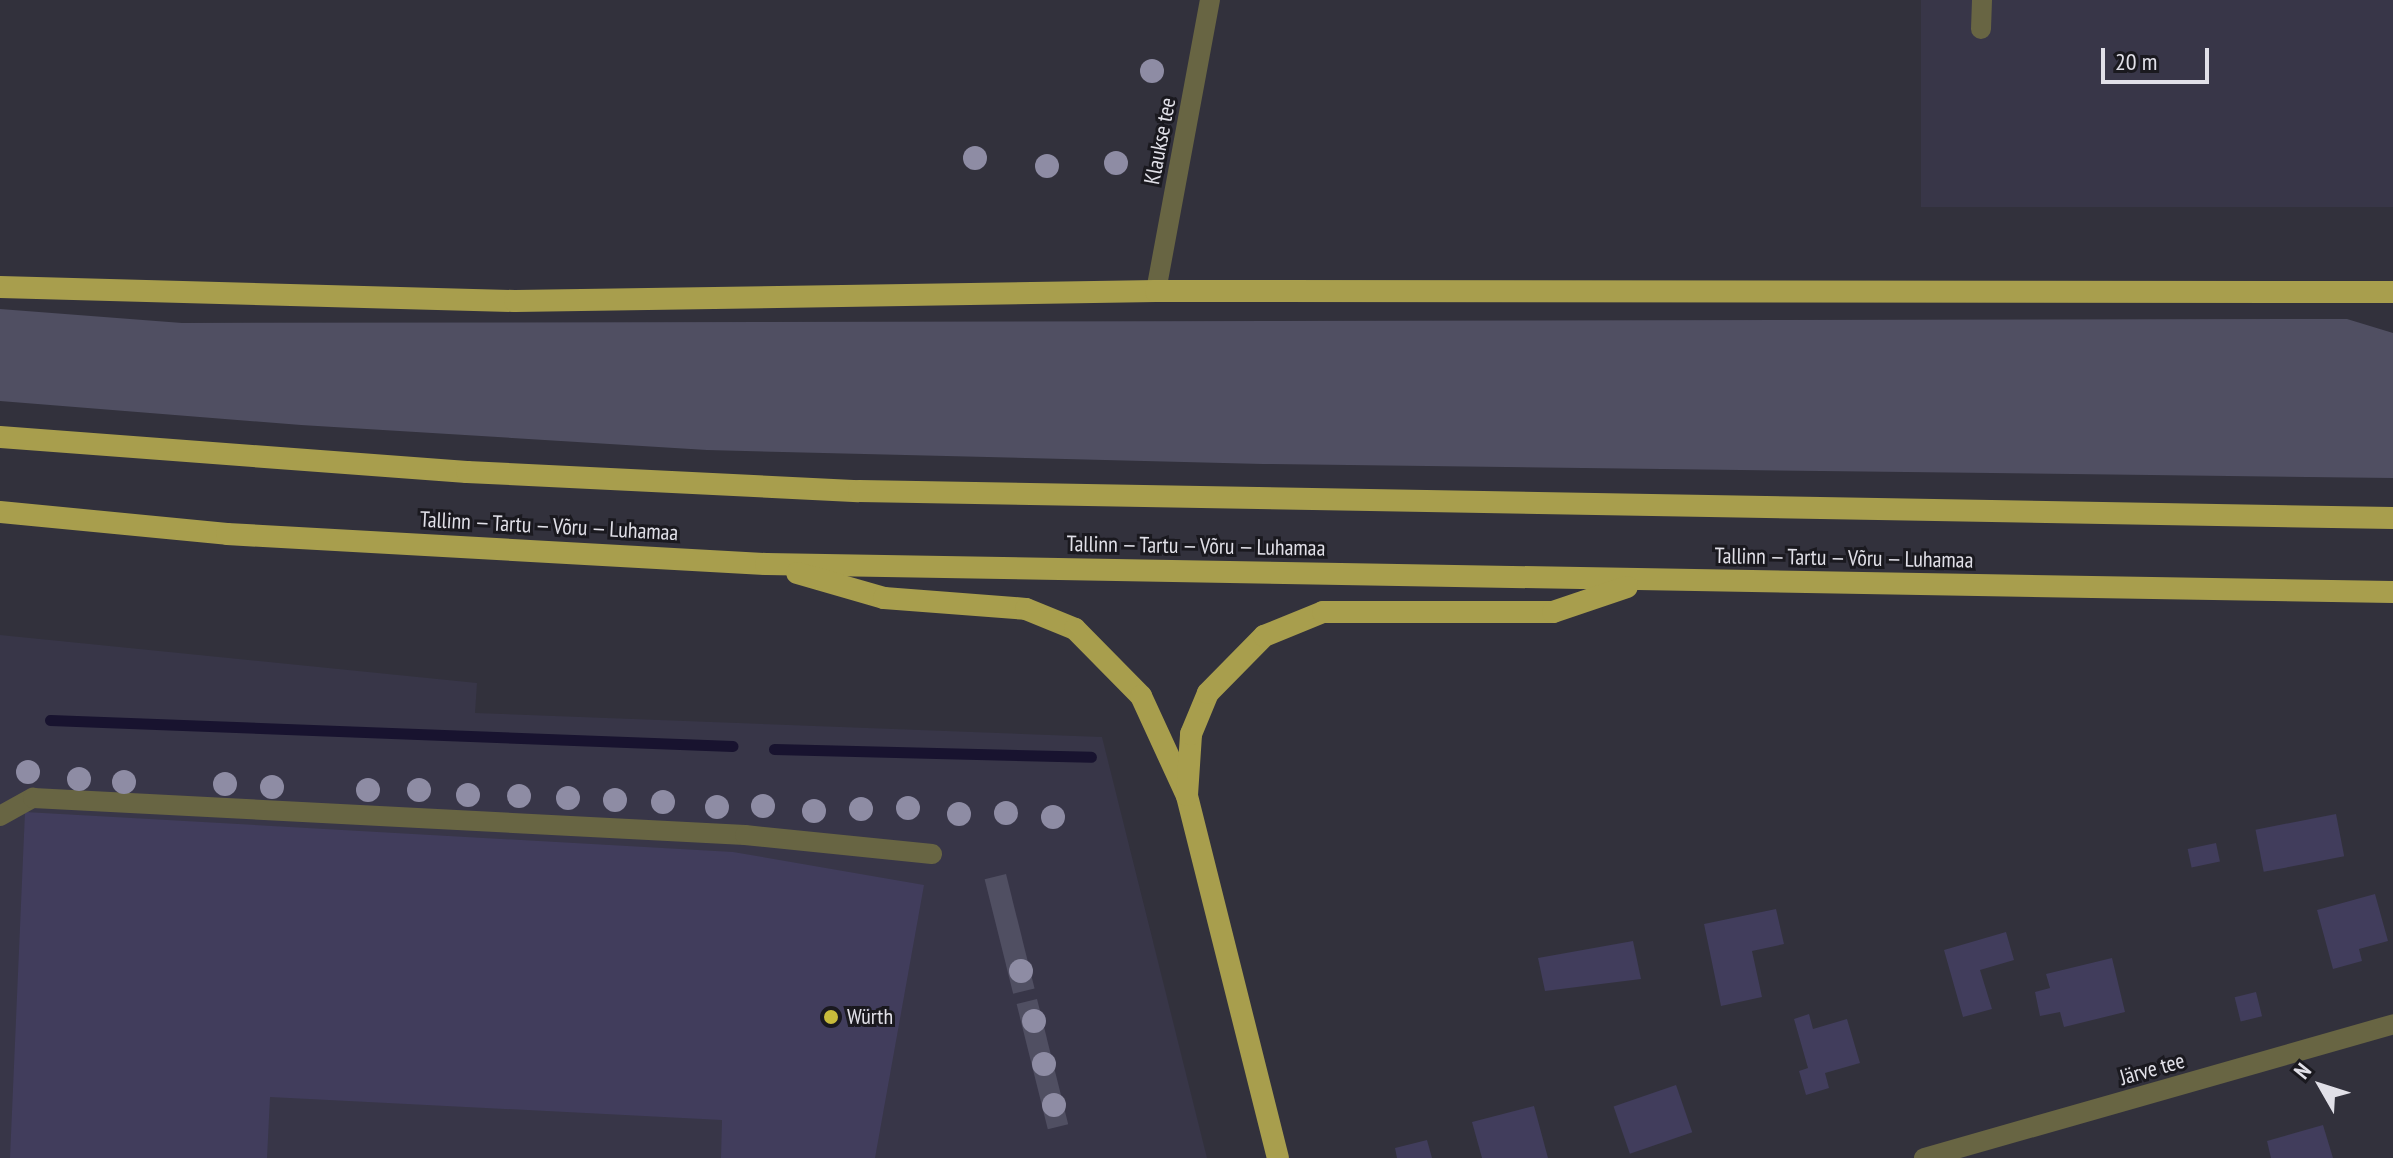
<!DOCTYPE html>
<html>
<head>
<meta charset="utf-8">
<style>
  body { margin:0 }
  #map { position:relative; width:2393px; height:1158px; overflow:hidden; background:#32313c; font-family:"PT Sans Narrow",sans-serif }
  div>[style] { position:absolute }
  .built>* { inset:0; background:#383648; transform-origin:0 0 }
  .green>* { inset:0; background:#504f62; transform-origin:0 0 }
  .stream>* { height:11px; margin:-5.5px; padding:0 5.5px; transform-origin:5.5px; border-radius:5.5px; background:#18132f }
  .building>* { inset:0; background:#413d5c; transform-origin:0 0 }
  .service>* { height:20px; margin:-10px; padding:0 10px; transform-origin:10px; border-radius:10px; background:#686543 }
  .minor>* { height:20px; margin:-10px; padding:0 10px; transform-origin:10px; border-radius:10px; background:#686543 }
  .tertiary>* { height:20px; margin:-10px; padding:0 10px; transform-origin:10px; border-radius:10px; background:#686543 }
  .trunk>* { height:22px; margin:-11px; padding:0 11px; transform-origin:11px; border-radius:11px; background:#a89e4d }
  .trees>* { width:24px; height:24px; margin:-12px; border-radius:50%; background:#8e8ca4 }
  .dots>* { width:22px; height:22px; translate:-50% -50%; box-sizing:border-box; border:4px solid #1a191f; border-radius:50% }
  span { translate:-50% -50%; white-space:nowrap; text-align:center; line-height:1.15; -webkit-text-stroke:6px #1a191f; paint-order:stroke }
  .street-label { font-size:22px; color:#e1e0e8 }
  .poi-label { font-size:22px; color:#e1e0e8 }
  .left { translate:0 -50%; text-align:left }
  .north { position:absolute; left:2281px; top:1046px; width:80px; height:80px; -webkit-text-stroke:6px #1a191f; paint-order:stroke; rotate:309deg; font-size:22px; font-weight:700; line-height:32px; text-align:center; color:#e1e0e8 }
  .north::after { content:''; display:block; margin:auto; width:28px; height:36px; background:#e1e0e8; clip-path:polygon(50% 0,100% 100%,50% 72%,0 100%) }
  .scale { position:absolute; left:2101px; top:48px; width:108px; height:36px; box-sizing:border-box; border:4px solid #e1e0e8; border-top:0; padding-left:10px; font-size:24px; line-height:28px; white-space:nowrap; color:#e1e0e8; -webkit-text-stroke:6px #1a191f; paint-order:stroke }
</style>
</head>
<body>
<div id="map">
  <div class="built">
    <i style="left:1921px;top:0;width:472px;height:207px"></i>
    <i style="clip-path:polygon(0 635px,477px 683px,475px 713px,1102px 737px,1207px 1158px,0 1158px)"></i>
  </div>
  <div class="green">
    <i style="clip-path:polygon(0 309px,182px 323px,2347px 319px,2393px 333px,2393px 478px,1263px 464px,707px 450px,301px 425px,0 401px)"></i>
    <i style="left:1006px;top:874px;width:118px;height:22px;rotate:76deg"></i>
    <i style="left:1037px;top:999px;width:129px;height:21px;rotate:76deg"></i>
  </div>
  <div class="stream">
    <i style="left:50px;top:720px;width:683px;rotate:2.18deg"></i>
    <i style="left:774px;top:749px;width:317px;rotate:1.4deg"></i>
  </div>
  <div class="building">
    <i style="clip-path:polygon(25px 812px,733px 852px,924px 885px,875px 1158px,721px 1158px,722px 1120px,270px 1097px,267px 1158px,10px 1158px)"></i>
    <i style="left:2336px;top:814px;width:43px;height:82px;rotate:79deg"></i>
    <i style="left:2216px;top:843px;width:19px;height:29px;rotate:78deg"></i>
    <i style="clip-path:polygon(2375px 894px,2388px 941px,2359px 949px,2362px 961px,2333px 969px,2317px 910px)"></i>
    <i style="clip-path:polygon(1776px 909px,1784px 944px,1752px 951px,1762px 997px,1721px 1006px,1704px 924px)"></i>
    <i style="clip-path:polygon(2006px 932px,2014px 960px,1980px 970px,1992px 1009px,1963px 1017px,1944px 950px)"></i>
    <i style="clip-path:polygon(1633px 941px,1641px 979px,1545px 991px,1538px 958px)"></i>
    <i style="clip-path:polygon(2112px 958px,2125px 1012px,2064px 1027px,2060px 1012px,2040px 1016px,2035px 992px,2050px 988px,2046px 974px)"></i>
    <i style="left:2256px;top:992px;width:25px;height:22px;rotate:76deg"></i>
    <i style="clip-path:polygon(1809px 1014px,1813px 1029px,1847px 1019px,1860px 1063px,1825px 1073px,1829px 1088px,1806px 1095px,1799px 1071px,1808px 1068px,1794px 1019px)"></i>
    <i style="left:1676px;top:1085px;width:50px;height:66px;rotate:71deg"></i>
    <i style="clip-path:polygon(1534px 1106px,1548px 1158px,1482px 1158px,1472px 1122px)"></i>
    <i style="clip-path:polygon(2323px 1125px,2333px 1158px,2271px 1158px,2267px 1141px)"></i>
    <i style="clip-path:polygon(1427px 1140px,1432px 1158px,1397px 1158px,1395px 1148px)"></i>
  </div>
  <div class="service">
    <i style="left:1981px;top:29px;width:29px;rotate:-88deg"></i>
    <i style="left:0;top:816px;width:38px;rotate:-29deg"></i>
    <i style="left:33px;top:798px;width:713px;rotate:2.97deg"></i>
    <i style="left:745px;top:835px;width:188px;rotate:5.8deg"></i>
  </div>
  <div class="minor">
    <i style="left:1156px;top:291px;width:296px;rotate:-79.5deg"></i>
  </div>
  <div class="tertiary">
    <i style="left:1924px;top:1158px;width:488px;rotate:-15.9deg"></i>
  </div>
  <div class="trunk">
    <i style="left:0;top:287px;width:515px;rotate:1.56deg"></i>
    <i style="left:515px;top:301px;width:641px;rotate:-0.89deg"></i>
    <i style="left:1156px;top:291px;width:1237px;rotate:0.05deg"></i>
    <i style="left:0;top:437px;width:468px;rotate:4.3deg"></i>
    <i style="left:467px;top:472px;width:392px;rotate:2.8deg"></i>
    <i style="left:859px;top:491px;width:1534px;rotate:1.01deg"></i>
    <i style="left:0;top:512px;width:228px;rotate:5.5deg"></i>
    <i style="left:227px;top:534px;width:540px;rotate:3.19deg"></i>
    <i style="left:766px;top:564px;width:1627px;rotate:0.99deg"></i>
    <i style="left:797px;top:573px;width:91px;rotate:16deg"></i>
    <i style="left:884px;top:598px;width:142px;rotate:4.4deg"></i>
    <i style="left:1026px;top:609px;width:53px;rotate:22.2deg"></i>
    <i style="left:1075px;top:629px;width:94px;rotate:45.4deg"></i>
    <i style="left:1141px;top:696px;width:110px;rotate:65.3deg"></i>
    <i style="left:1187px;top:796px;width:373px;rotate:75.9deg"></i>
    <i style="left:1187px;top:795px;width:61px;rotate:-86.2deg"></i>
    <i style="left:1191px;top:734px;width:44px;rotate:-67.5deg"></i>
    <i style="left:1208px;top:693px;width:80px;rotate:-45.5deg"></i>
    <i style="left:1264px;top:636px;width:64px;rotate:-22.1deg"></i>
    <i style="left:1323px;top:612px;width:230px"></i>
    <i style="left:1553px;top:612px;width:78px;rotate:-18.7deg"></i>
  </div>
  <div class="trees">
    <i style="left:1152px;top:71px"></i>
    <i style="left:975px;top:158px"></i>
    <i style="left:1116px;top:163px"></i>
    <i style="left:1047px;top:166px"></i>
    <i style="left:28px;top:772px"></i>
    <i style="left:79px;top:779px"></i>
    <i style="left:124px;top:782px"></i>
    <i style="left:225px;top:784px"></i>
    <i style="left:272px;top:787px"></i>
    <i style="left:368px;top:790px"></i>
    <i style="left:419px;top:790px"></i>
    <i style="left:468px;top:795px"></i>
    <i style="left:519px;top:796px"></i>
    <i style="left:568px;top:798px"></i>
    <i style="left:615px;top:800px"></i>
    <i style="left:663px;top:802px"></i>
    <i style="left:763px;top:806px"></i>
    <i style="left:717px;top:807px"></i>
    <i style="left:908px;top:808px"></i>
    <i style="left:861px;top:809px"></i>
    <i style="left:814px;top:811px"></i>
    <i style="left:1006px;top:813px"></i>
    <i style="left:959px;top:814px"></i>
    <i style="left:1053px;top:817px"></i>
    <i style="left:1021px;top:971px"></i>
    <i style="left:1034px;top:1021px"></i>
    <i style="left:1044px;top:1064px"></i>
    <i style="left:1054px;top:1105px"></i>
  </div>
  <div class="dots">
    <i style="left:831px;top:1017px;background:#c8bb3b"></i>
  </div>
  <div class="street-label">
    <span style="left:1160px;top:141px;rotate:-79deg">Klaukse tee</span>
    <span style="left:549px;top:526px;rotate:3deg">Tallinn — Tartu — Võru — Luhamaa</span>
    <span style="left:1196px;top:546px;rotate:1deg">Tallinn — Tartu — Võru — Luhamaa</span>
    <span style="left:1844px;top:558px;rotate:1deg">Tallinn — Tartu — Võru — Luhamaa</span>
    <span style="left:2152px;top:1069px;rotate:-16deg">Järve tee</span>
  </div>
  <div class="poi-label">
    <span class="left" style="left:847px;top:1017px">Würth</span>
  </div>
  <div class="north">N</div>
  <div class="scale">20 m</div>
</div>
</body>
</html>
